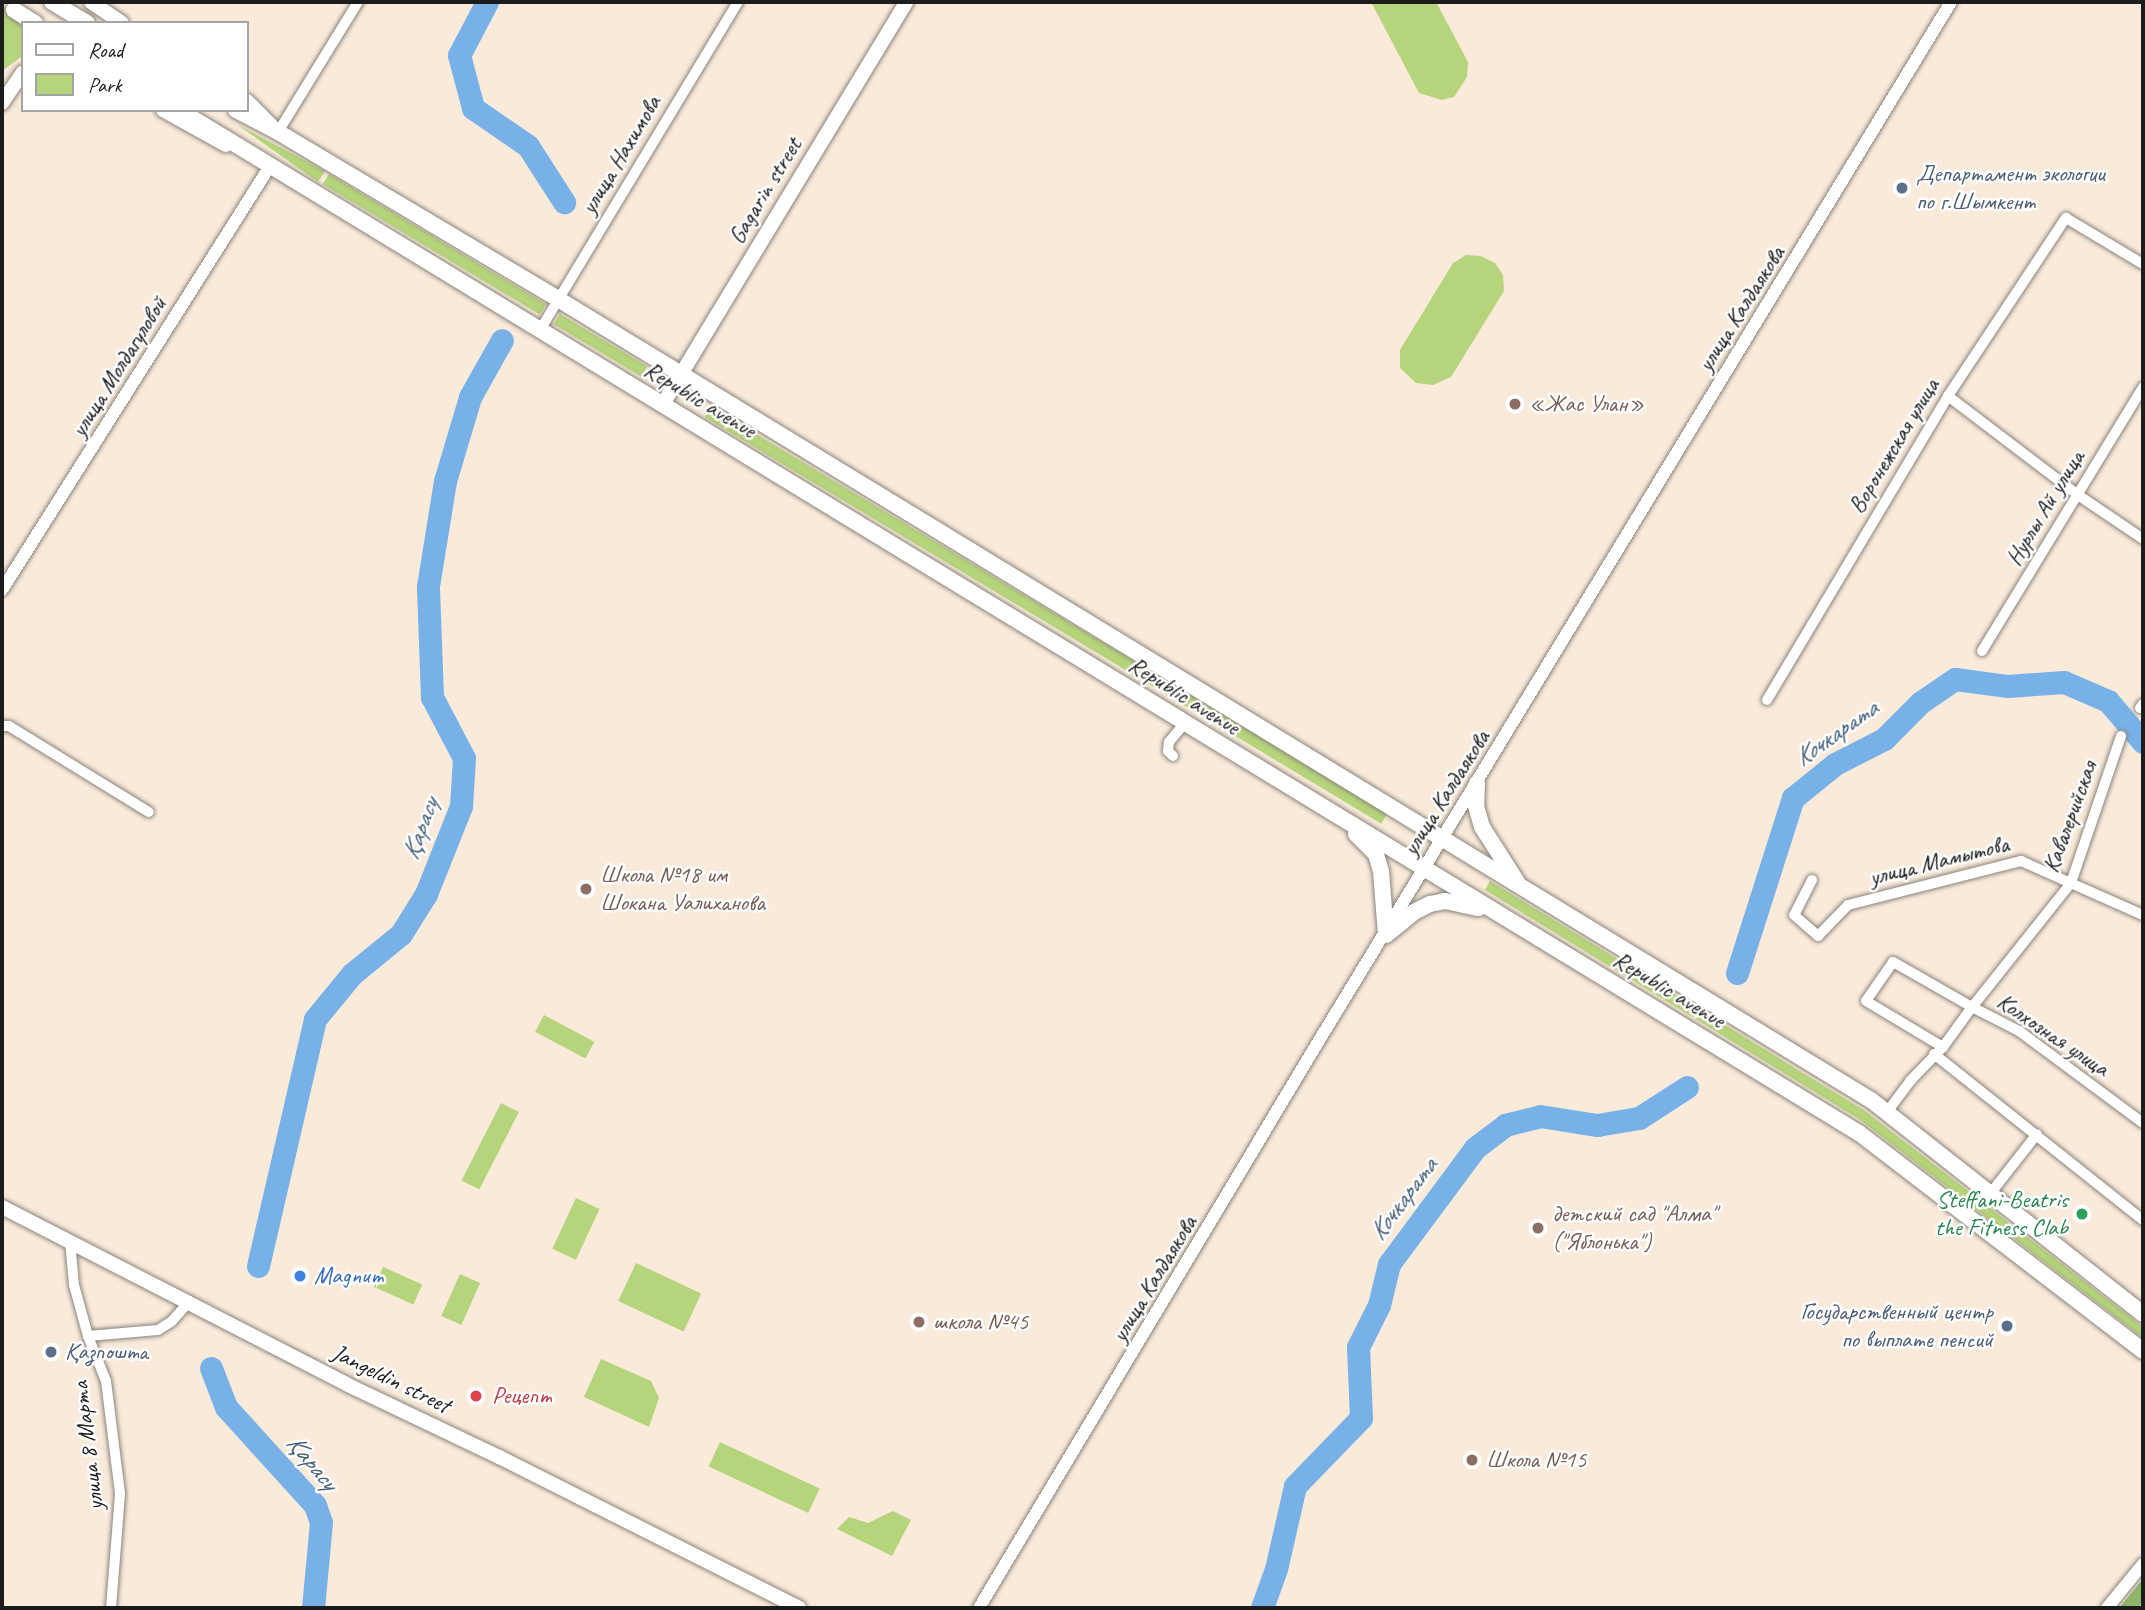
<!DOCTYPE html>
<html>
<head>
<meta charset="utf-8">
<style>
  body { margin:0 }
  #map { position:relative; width:2145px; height:1610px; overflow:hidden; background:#f9eada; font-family:Caveat,sans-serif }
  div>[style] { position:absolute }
  .green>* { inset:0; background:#b5d47b; transform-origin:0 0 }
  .forest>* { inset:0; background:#90b66b }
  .river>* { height:23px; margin:-11.5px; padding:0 11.5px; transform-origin:11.5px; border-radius:11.5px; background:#77b1e8 }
  .roads { filter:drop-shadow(0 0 2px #8a837b) drop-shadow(0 0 2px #8a837b) }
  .minor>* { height:10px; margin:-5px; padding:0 5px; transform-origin:5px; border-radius:5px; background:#fff }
  .tertiary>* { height:12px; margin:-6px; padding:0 6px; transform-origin:6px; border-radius:6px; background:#fff }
  .secondary>* { height:14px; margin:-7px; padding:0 7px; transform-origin:7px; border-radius:7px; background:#fff }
  .primary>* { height:16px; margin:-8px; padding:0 8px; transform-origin:8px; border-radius:8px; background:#fff }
  .dots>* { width:19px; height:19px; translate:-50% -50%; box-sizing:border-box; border:4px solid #fff; border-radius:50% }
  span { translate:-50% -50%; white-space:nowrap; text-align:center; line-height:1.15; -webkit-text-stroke:5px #fff; paint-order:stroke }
  .street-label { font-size:24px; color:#1c1c1c }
  .service-label { font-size:24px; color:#4e5e75 }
  .left { translate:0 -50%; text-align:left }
  .right { translate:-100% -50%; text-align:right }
  .education-label { font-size:24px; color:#785e54 }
  .leisure-label { font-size:24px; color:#27864d }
  .shop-label { font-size:24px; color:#366cbe }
  .health-label { font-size:24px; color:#be3a42 }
  .water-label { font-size:26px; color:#455f78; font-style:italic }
  .frame { position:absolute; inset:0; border:4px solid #1c1c1c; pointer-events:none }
  .legend { position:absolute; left:21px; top:21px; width:228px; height:91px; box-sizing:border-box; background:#fff; border:2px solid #a4a4a4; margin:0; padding:9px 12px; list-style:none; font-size:21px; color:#1c1c1c }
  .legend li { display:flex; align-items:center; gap:14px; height:35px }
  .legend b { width:35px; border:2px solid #a4a4a4 }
</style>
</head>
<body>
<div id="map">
  <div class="green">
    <i style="clip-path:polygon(1371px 2px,1436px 2px,1468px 62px,1467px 77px,1454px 97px,1442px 100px,1419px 93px)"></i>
    <i style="clip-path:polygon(2px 6px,31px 23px,23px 23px,23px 56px,3px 70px)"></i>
    <i style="clip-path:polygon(238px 125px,325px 171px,318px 182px)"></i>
    <i style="left:329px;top:174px;width:253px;height:12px;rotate:31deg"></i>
    <i style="clip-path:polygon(1466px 255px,1481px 256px,1495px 263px,1503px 275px,1504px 291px,1451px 377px,1433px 385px,1416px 383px,1400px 368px,1400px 350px,1453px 263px)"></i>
    <i style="left:560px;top:314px;width:102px;height:12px;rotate:31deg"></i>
    <i style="left:711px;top:407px;width:789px;height:12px;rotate:31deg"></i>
    <i style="clip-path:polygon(1490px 881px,1865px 1111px,2143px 1327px,2143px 1338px,1859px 1119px,1485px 890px)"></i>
    <i style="left:544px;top:1015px;width:57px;height:19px;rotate:28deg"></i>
    <i style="left:501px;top:1103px;width:20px;height:87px;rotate:27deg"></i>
    <i style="left:576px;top:1198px;width:26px;height:56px;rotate:25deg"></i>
    <i style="left:636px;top:1263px;width:72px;height:42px;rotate:25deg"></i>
    <i style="left:383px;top:1267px;width:43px;height:22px;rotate:24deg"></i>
    <i style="left:460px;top:1274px;width:22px;height:46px;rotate:24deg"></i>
    <i style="clip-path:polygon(601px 1359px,651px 1381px,659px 1398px,649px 1427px,584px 1397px)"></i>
    <i style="left:720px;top:1442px;width:110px;height:27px;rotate:25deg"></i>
    <i style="clip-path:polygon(893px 1511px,911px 1520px,892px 1556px,837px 1529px,849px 1517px,868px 1523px)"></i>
  </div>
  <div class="forest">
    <i style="clip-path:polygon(2143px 1579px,2143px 1602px,2138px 1608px,2119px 1608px)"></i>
  </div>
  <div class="river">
    <i style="left:487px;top:2px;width:60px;rotate:117.8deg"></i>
    <i style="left:459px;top:55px;width:55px;rotate:75.2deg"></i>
    <i style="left:473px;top:108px;width:67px;rotate:34.6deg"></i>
    <i style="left:528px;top:146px;width:67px;rotate:57.3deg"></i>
    <i style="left:1737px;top:973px;width:184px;rotate:-72.3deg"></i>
    <i style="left:1793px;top:798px;width:54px;rotate:-39deg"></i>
    <i style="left:1835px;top:764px;width:55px;rotate:-27deg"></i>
    <i style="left:1884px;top:739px;width:52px;rotate:-45deg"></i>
    <i style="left:1921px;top:702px;width:41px;rotate:-34.1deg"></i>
    <i style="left:1955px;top:679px;width:52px;rotate:7.7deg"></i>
    <i style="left:2007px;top:686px;width:57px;rotate:-4deg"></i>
    <i style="left:2064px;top:682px;width:48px;rotate:23.4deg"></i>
    <i style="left:2108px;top:701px;width:54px;rotate:49.5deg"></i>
    <i style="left:258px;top:1266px;width:253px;rotate:-77deg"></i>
    <i style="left:315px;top:1019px;width:58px;rotate:-50.6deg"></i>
    <i style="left:352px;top:974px;width:63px;rotate:-39.2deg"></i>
    <i style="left:401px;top:934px;width:47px;rotate:-58deg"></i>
    <i style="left:426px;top:894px;width:95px;rotate:-68.3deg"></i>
    <i style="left:461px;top:806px;width:48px;rotate:-86.4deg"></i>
    <i style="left:464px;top:758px;width:69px;rotate:-117.7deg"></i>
    <i style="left:432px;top:697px;width:111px;rotate:-92.1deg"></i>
    <i style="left:428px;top:586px;width:106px;rotate:-80.8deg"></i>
    <i style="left:445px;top:481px;width:88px;rotate:-73.4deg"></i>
    <i style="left:470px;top:397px;width:65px;rotate:-60.7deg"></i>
    <i style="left:211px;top:1368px;width:42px;rotate:69deg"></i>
    <i style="left:226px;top:1407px;width:132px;rotate:47.8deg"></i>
    <i style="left:315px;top:1505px;width:18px;rotate:71deg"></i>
    <i style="left:321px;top:1522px;width:86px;rotate:95.3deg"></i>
    <i style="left:1262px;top:1608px;width:41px;rotate:-70.3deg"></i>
    <i style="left:1276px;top:1569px;width:85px;rotate:-77.1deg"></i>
    <i style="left:1295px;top:1486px;width:95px;rotate:-45.9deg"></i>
    <i style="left:1361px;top:1418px;width:71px;rotate:-92.4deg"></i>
    <i style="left:1358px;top:1347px;width:47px;rotate:-63.4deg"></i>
    <i style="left:1379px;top:1305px;width:42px;rotate:-76.3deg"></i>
    <i style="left:1389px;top:1264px;width:144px;rotate:-53.4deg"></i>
    <i style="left:1475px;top:1148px;width:38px;rotate:-37deg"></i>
    <i style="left:1505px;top:1125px;width:36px;rotate:-14deg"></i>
    <i style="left:1540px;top:1116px;width:58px;rotate:9deg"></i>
    <i style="left:1597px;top:1125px;width:43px;rotate:-9.5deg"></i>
    <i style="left:1639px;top:1118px;width:57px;rotate:-32.9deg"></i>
  </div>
  <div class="roads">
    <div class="minor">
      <i style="left:278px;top:132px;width:153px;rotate:-58.4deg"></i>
      <i style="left:540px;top:330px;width:383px;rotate:-58.9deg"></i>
      <i style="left:1948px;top:396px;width:163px;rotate:37.3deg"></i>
      <i style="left:2078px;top:495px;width:78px;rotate:34.1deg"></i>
      <i style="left:1982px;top:651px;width:309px;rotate:-58.6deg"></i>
      <i style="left:1767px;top:700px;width:354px;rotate:-59.2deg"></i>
      <i style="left:1948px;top:396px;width:214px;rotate:-56.5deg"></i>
      <i style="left:2066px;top:218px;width:90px;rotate:30.9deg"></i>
      <i style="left:2140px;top:708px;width:5px;rotate:-53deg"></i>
      <i style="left:2px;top:726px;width:7px"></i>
      <i style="left:9px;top:726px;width:164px;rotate:31.6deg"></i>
      <i style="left:2121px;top:736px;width:155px;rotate:108.8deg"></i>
      <i style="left:2071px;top:883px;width:159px;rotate:128.6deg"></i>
      <i style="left:1972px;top:1007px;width:53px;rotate:27.1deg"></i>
      <i style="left:2019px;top:1031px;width:154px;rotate:36.6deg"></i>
      <i style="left:1173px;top:756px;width:7px;rotate:-135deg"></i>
      <i style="left:1168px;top:751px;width:9px;rotate:-84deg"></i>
      <i style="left:1169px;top:742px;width:25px;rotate:-50deg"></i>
      <i style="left:1812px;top:880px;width:39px;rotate:117deg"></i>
      <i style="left:1794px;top:915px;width:32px;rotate:41deg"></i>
      <i style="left:1818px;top:936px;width:43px;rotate:-45.9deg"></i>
      <i style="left:1848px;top:905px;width:179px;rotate:-14.3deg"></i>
      <i style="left:2021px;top:861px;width:133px;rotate:23.9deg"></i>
      <i style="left:1934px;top:1054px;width:267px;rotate:38.5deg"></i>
      <i style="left:1887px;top:1112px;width:39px;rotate:-53deg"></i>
      <i style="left:1910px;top:1081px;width:47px;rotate:-45.9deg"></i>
      <i style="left:1943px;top:1047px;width:49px;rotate:-54.1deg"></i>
      <i style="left:1972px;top:1007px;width:91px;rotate:-150.3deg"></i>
      <i style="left:1893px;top:962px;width:47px;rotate:124.7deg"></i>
      <i style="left:1866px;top:1001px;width:90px;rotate:30.9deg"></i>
      <i style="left:1990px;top:1194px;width:76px;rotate:-51.9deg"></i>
      <i style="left:70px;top:1241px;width:44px;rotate:84.8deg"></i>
      <i style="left:74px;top:1285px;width:53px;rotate:74.6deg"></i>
      <i style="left:88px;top:1336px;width:48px;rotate:68.2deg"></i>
      <i style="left:106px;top:1381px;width:114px;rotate:82.9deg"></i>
      <i style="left:120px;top:1494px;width:114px;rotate:94.5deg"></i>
      <i style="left:88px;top:1336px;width:70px;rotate:-4.9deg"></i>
      <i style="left:158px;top:1330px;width:15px;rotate:-32deg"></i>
      <i style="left:171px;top:1322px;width:28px;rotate:-48deg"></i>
    </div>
    <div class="tertiary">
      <i style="left:2px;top:590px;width:502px;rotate:-57.7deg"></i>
      <i style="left:979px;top:1608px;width:669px;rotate:-59.07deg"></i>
      <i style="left:1323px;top:1034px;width:1208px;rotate:-58.68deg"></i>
      <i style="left:2107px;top:1608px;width:57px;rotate:-50.7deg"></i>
    </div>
    <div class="secondary">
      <i style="left:91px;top:2px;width:37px;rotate:34deg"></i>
      <i style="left:247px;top:101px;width:35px;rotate:45deg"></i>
      <i style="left:2px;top:103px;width:37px;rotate:-56deg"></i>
      <i style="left:163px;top:110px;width:72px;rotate:29.1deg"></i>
      <i style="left:663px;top:404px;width:470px;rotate:-58.8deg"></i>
      <i style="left:2px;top:1207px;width:389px;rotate:27.2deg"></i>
      <i style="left:348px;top:1385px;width:167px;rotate:25.5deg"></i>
      <i style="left:499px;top:1457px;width:336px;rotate:26.7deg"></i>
    </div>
    <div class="primary">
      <i style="left:52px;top:2px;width:41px;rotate:31deg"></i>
      <i style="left:14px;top:10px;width:25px;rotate:32deg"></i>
      <i style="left:179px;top:110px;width:1967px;rotate:31.34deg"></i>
      <i style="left:1859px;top:1133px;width:358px;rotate:37.5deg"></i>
      <i style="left:236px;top:110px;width:47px;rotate:27.6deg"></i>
      <i style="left:278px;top:132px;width:326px;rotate:30.8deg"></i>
      <i style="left:558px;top:299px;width:1538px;rotate:31.39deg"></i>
      <i style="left:1871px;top:1100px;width:346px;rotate:38.2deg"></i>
      <i style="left:1477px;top:783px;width:23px;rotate:92deg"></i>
      <i style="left:1476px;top:806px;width:22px;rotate:74deg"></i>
      <i style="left:1482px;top:827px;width:65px;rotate:57.5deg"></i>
      <i style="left:1356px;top:834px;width:28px;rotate:45deg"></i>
      <i style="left:1376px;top:854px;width:18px;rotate:74deg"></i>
      <i style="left:1381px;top:871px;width:64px;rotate:85.5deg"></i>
      <i style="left:1386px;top:935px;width:36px;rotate:-39deg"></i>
      <i style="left:1414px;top:912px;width:18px;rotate:-27deg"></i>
      <i style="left:1430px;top:904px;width:15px;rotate:-11deg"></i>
      <i style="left:1445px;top:901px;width:34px;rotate:12deg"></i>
    </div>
  </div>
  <div class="dots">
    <i style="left:1902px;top:188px;background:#5c6f8a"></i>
    <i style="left:1515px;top:404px;background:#8d6e63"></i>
    <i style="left:586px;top:889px;background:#8d6e63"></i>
    <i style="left:2082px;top:1214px;background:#2e9e5b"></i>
    <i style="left:1538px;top:1228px;background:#8d6e63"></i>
    <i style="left:300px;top:1276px;background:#3f7fe0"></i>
    <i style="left:919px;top:1322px;background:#8d6e63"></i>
    <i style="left:2007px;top:1326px;background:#5c6f8a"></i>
    <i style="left:51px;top:1352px;background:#5c6f8a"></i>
    <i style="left:476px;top:1396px;background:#e0444e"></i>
    <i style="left:1472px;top:1460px;background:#8d6e63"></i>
  </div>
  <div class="street-label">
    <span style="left:621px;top:155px;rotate:-59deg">улица Нахимова</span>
    <span style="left:765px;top:191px;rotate:-59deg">Gagarin street</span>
    <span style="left:1741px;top:309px;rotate:-58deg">улица Калдаякова</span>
    <span style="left:119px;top:367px;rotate:-58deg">улица Молдагуловой</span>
    <span style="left:700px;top:400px;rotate:31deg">Republic avenue</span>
    <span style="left:1894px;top:446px;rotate:-59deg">Воронежская улица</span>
    <span style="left:2045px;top:508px;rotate:-59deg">Нурлы Ай улица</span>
    <span style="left:1184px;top:696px;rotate:32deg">Republic avenue</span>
    <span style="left:1446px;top:793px;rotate:-58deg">улица Калдаякова</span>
    <span style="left:2070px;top:817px;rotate:-70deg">Кавалерийская</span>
    <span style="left:1939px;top:861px;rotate:-14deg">улица Мамытова</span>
    <span style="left:1669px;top:990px;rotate:31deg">Republic avenue</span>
    <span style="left:2053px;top:1035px;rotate:34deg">Колхозная улица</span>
    <span style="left:1154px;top:1279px;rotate:-59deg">улица Калдаякова</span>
    <span style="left:391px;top:1379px;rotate:26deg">Jangeldin street</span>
    <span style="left:88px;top:1446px;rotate:-97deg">улица 8 Марта</span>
  </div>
  <div class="service-label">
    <span class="left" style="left:1916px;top:188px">Департамент экологии<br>по г.Шымкент</span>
    <span class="right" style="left:1993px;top:1326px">Государственный центр<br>по выплате пенсий</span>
    <span class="left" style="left:65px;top:1352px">Қазпошта</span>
  </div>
  <div class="education-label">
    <span class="left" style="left:1529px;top:404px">«Жас Улан»</span>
    <span class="left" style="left:600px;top:889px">Школа №18 им<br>Шокана Уалиханова</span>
    <span class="left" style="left:1552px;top:1228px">детский сад "Алма"<br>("Яблонька")</span>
    <span class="left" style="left:933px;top:1322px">школа №45</span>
    <span class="left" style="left:1486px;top:1460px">Школа №15</span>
  </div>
  <div class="leisure-label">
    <span class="right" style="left:2068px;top:1214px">Steffani-Beatris<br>the Fitness Clab</span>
  </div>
  <div class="shop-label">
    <span class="left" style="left:314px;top:1276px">Magnum</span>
  </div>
  <div class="health-label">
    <span class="left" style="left:492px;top:1396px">Рецепт</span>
  </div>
  <div class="water-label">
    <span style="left:1836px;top:733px;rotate:-35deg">Кочкарата</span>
    <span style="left:420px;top:829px;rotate:-70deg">Қарасу</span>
    <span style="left:1403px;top:1199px;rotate:-53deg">Кочкарата</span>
    <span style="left:312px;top:1462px;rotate:50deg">Қарасу</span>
  </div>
  <div class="frame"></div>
  <ul class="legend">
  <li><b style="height:9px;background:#fff"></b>Road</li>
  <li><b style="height:19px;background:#b5d47b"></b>Park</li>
  </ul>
</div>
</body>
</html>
